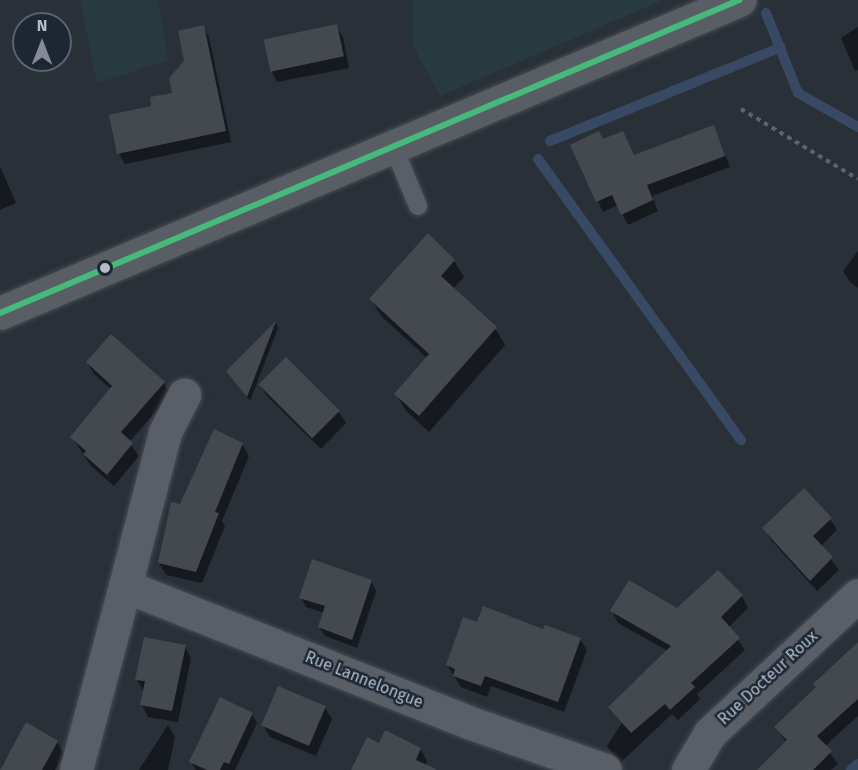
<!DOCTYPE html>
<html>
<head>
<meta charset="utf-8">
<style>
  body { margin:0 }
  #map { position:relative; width:858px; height:770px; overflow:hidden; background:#2a3038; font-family:"Fira Sans",sans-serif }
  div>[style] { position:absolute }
  .green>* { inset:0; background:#273a3e }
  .shadow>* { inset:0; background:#0007 }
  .stream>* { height:10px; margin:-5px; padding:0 5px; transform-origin:5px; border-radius:5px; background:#384963 }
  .building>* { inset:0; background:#444950; transform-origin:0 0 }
  .path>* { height:4px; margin-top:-2px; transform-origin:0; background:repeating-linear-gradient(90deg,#5d636a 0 4.5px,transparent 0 9px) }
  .roads { filter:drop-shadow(0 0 2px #484c53) drop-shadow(0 0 2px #484c53) }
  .service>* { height:18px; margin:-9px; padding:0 9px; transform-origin:9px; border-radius:9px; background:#5a5e66 }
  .minor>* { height:33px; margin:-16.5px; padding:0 16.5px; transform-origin:16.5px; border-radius:16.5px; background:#5a5e66 }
  .secondary>* { height:33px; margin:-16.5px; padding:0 16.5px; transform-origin:16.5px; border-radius:16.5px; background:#595d64 }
  .bus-1>* { height:6px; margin:-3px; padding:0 3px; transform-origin:3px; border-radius:3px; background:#46ba7b }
  .dots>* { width:16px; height:16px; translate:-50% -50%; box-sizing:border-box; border:3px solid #1d2633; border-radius:50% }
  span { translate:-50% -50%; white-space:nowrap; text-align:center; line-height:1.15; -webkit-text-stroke:5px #1d2633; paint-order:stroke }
  .street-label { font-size:16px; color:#b4bcc9 }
  .north { position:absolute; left:12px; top:12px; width:60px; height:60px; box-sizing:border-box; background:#1d2633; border:2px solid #59626f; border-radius:50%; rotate:0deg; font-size:16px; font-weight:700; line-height:24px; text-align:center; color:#b4bcc9 }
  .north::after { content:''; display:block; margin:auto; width:21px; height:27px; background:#848b96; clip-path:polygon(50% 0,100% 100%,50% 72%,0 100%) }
</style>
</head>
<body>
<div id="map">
  <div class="green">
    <i style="clip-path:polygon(80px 0,158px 0,168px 60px,97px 83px)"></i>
    <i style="clip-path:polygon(414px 0,663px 0,440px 96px,413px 46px)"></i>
  </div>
  <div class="shadow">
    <i style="clip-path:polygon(336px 26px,343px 37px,349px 68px,277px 82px,271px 70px)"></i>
    <i style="clip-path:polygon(203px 27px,209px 37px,231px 142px,125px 164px,119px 154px,153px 107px,174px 95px,185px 62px)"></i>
    <i style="clip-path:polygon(858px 27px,858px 70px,855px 71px,841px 38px)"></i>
    <i style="clip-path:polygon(713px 127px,730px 167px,652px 196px,658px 211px,628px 225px,618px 205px,603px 212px,572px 146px,603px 141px,623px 133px,635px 157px)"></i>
    <i style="clip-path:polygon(0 166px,16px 203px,0 210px)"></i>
    <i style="clip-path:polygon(858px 251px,858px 288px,850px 282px,843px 271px)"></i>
    <i style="clip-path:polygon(454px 261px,464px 277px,453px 289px,495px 328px,505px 345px,429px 432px,406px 411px,396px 394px,427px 358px,381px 316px,371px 299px)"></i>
    <i style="clip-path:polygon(276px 323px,278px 328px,250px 401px,228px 371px)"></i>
    <i style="clip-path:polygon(111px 336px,164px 383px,171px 395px,129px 442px,139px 456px,114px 486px,91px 466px,72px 437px,111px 389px,94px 374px,87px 362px)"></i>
    <i style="clip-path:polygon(286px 359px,339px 412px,346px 423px,321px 449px,267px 396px,260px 385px)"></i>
    <i style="clip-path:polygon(242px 444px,249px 456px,222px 521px,225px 526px,202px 583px,166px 575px,159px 563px,181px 506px)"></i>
    <i style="clip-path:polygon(830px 519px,837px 530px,821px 546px,839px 570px,817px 591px,771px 540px,764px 529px)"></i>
    <i style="clip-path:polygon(371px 581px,376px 591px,357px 648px,325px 636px,319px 627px,324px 613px,306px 607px,301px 597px)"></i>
    <i style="clip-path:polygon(742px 596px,748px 608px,729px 627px,745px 650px,697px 694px,700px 699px,678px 720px,672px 714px,620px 763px,607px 746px,668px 651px,618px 623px,612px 611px,678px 610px)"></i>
    <i style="clip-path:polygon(478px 624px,544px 631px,580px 639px,587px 650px,564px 712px,491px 686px,487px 697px,461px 687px,447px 665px)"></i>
    <i style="clip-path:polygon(185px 646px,191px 658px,178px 722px,148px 717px,142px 705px,144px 692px,137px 680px)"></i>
    <i style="clip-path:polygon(858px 650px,858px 716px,825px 746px,838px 764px,831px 770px,759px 770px,786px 742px,776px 727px)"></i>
    <i style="clip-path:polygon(325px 708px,332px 719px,316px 756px,270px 737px,263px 725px)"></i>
    <i style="clip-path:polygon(252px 714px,257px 723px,235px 770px,196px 770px,191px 762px)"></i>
    <i style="clip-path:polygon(27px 724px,57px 742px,64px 754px,55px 770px,5px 770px,2px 765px)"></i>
    <i style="clip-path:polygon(168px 725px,175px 737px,168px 770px,139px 770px)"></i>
    <i style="clip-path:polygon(380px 745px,420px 749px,427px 761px,423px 770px,362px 770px)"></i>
  </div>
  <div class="stream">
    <i style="left:766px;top:13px;width:86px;rotate:68.2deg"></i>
    <i style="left:798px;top:93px;width:69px;rotate:29.5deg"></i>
    <i style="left:550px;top:141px;width:249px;rotate:-22.1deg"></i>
    <i style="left:538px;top:159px;width:347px;rotate:54.2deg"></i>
    <i style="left:851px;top:770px;width:9px;rotate:-41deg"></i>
  </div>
  <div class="building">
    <i style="left:337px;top:24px;width:33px;height:75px;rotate:78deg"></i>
    <i style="clip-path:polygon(204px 25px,226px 131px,117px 154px,109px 115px,151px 106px,150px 97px,172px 93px,169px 78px,184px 61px,178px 31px)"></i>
    <i style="clip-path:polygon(714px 125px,725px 156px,647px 185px,653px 200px,621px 215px,612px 195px,596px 202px,570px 145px,599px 131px,603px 139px,623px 131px,634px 155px)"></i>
    <i style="clip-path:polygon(428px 233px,455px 260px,441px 276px,497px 327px,419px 416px,394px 394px,429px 354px,369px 299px)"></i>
    <i style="clip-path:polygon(276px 321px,247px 397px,226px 371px)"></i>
    <i style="clip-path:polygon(111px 334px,165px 382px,121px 432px,133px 443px,107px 475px,83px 454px,86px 451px,70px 437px,112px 386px,86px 362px)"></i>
    <i style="left:286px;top:357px;width:76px;height:39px;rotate:45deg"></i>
    <i style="clip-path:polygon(214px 429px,243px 443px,215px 512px,219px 513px,196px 572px,158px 563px,171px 502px,180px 504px)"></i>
    <i style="clip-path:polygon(804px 488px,832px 518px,813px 536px,833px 557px,810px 581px,762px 528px)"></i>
    <i style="clip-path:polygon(312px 559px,372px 580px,352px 640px,318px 627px,325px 606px,299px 598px)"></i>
    <i style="clip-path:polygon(718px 570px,743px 595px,721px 617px,740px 638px,691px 683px,695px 687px,670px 710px,665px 704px,631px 733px,608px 707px,671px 646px,610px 611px,629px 580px,677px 608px)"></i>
    <i style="clip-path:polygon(483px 606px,543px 629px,545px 625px,581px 638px,558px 702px,485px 676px,481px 686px,453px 676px,455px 669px,446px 665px,463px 617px,477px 622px)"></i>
    <i style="clip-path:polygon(144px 637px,186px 645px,172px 711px,140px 705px,145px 681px,135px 680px)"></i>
    <i style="clip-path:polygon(858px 642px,858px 699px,817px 736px,832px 751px,813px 770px,757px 770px,787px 740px,774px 727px,816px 687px,813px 684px)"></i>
    <i style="left:278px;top:686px;width:52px;height:43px;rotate:23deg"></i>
    <i style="clip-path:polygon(220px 697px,253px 713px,229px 764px,224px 762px,220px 770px,207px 770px,189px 762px)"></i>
    <i style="clip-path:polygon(26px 722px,58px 741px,42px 770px,0 770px)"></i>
    <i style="clip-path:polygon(385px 730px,421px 748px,416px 760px,438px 770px,351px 770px,367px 737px,379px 743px)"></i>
  </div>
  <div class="path">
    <i style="left:741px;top:109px;width:136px;rotate:30.9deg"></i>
  </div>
  <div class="roads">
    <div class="service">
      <i style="left:393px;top:146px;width:65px;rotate:67.4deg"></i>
    </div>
    <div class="minor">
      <i style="left:125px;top:586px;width:159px;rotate:-75.4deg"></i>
      <i style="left:165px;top:432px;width:42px;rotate:-62.8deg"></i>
      <i style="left:76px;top:770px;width:190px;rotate:-75.1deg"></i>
      <i style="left:125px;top:586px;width:369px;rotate:21.6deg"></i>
      <i style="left:468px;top:722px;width:145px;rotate:19.3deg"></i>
      <i style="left:688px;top:770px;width:43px;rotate:-59.3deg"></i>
      <i style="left:710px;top:733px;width:202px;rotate:-43deg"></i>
    </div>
    <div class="secondary">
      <i style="left:0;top:313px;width:803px;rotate:-22.95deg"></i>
    </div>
  </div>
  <div class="bus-1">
    <i style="left:0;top:313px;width:803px;rotate:-22.95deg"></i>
  </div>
  <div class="dots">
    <i style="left:105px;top:268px;background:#b4bcc9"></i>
  </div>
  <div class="street-label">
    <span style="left:768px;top:678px;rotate:-43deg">Rue Docteur Roux</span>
    <span style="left:364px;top:680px;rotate:22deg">Rue Lannelongue</span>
  </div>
  <div class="north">N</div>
</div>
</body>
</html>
